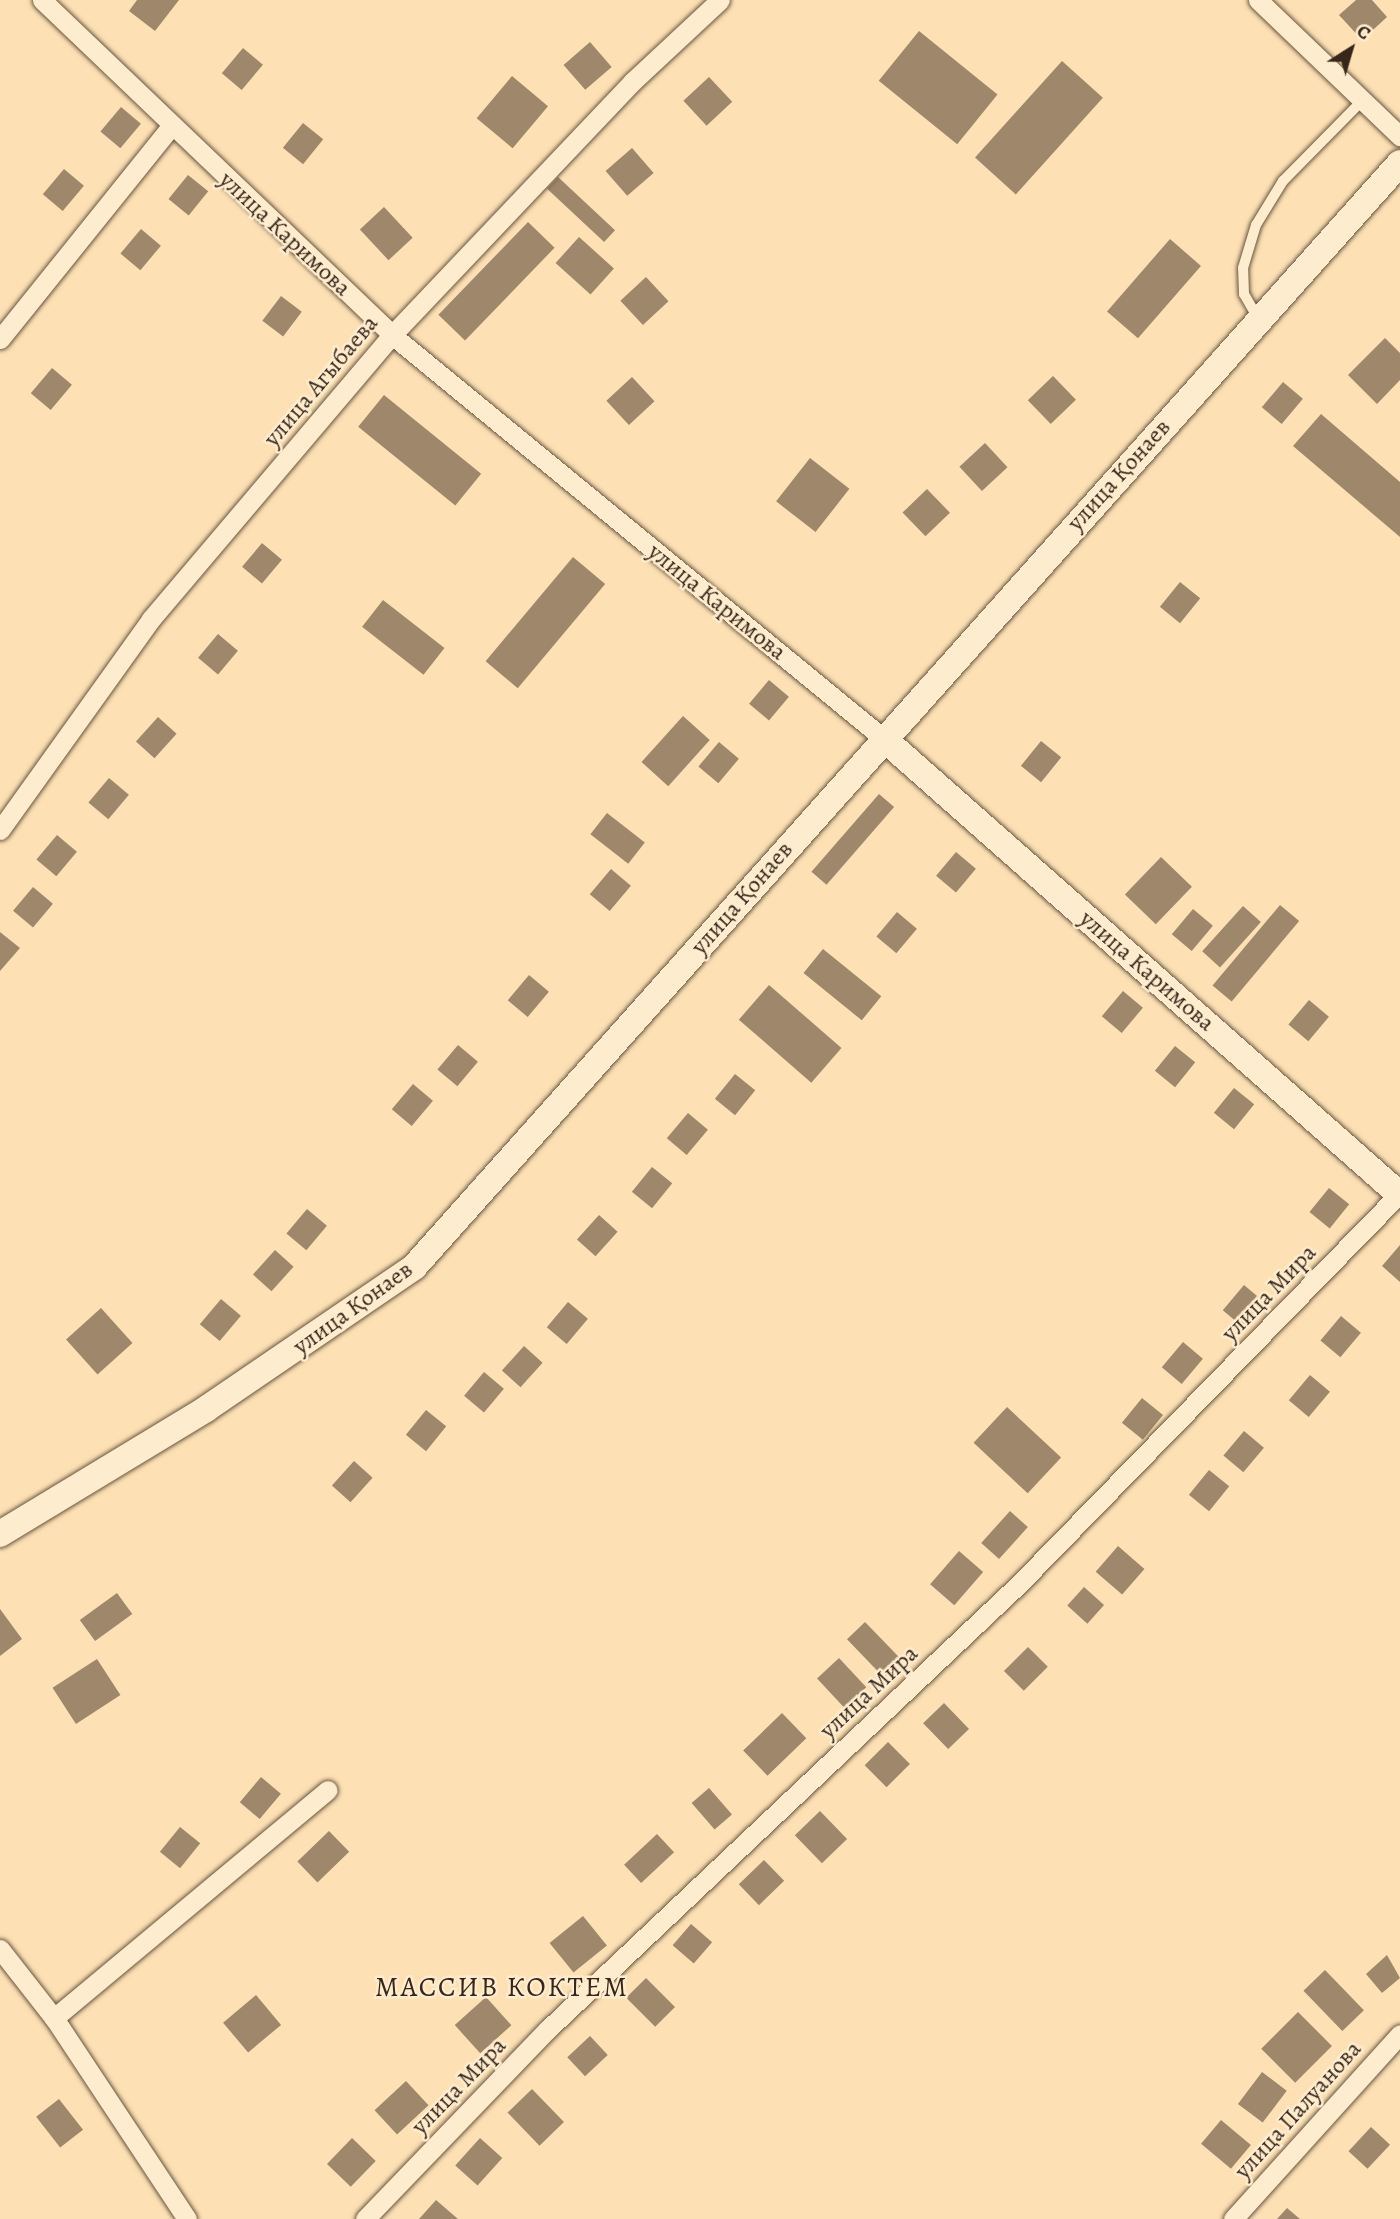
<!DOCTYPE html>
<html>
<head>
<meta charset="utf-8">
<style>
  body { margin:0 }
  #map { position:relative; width:1400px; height:2219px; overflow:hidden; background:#fde1b4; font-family:Alegreya,serif }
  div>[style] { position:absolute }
  .building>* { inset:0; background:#9e876a; transform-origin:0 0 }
  .roads { filter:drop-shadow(0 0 2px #695540) drop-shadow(0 0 2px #695540) }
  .lane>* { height:10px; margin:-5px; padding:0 5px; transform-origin:5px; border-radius:5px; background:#feecce }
  .street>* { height:19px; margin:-9.5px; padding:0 9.5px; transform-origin:9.5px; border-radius:9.5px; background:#feecce }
  .secondary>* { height:26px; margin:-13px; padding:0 13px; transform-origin:13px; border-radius:13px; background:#feecce }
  span { translate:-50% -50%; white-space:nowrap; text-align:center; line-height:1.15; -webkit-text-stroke:5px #feecce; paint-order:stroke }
  .street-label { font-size:24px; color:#38261a }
  .quarter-label { font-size:28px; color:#38261a; letter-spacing:2px }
  .north { position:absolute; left:1316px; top:14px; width:70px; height:70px; -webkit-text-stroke:5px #feecce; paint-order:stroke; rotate:37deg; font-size:19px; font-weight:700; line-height:28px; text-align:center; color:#38261a }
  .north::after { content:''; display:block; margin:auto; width:24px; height:32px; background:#38261a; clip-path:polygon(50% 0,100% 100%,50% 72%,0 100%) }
</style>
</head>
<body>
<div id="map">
  <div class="building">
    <i style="clip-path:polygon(137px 0,179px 0,155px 31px,129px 11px)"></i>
    <i style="clip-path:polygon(1356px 0,1372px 0,1387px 17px,1362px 40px,1339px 15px)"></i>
    <i style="left:919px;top:31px;width:101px;height:64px;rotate:39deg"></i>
    <i style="left:590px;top:42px;width:33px;height:35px;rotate:49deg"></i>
    <i style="left:243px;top:48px;width:26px;height:33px;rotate:40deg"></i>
    <i style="left:1062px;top:61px;width:55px;height:130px;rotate:42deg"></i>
    <i style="left:512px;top:76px;width:47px;height:55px;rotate:40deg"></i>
    <i style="left:709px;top:77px;width:34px;height:35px;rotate:47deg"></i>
    <i style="left:121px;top:107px;width:26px;height:32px;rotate:40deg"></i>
    <i style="left:303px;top:123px;width:26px;height:32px;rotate:39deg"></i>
    <i style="left:632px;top:148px;width:33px;height:35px;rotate:49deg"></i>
    <i style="left:64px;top:169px;width:26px;height:33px;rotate:40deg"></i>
    <i style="left:188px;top:175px;width:26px;height:31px;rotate:39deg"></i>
    <i style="left:558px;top:177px;width:78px;height:16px;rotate:43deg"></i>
    <i style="left:384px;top:207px;width:42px;height:33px;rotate:47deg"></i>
    <i style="left:528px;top:222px;width:37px;height:129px;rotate:44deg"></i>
    <i style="left:141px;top:229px;width:26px;height:32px;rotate:40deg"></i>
    <i style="left:579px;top:237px;width:47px;height:35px;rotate:42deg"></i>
    <i style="left:1170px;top:239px;width:41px;height:96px;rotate:41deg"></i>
    <i style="left:646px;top:277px;width:33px;height:35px;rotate:47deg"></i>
    <i style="left:281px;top:296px;width:26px;height:31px;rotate:37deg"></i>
    <i style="clip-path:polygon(1385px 338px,1400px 353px,1400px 380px,1377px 404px,1348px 375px)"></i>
    <i style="left:52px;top:368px;width:26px;height:33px;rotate:40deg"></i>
    <i style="left:1053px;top:376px;width:33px;height:35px;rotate:46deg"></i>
    <i style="left:632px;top:377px;width:33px;height:35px;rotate:47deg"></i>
    <i style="left:1283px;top:382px;width:26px;height:33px;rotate:40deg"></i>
    <i style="left:384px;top:395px;width:125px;height:41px;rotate:39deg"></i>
    <i style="clip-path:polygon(1321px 414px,1400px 482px,1400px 537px,1293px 446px)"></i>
    <i style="left:985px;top:443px;width:33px;height:35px;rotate:47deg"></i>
    <i style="left:810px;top:458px;width:50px;height:55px;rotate:38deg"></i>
    <i style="left:927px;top:489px;width:33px;height:34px;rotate:46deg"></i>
    <i style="left:262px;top:543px;width:26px;height:31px;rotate:40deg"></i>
    <i style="left:573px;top:557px;width:42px;height:136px;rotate:40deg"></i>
    <i style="left:1180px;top:582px;width:26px;height:32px;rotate:39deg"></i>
    <i style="left:383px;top:600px;width:78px;height:34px;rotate:38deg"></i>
    <i style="left:218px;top:634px;width:26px;height:31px;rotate:40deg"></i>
    <i style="left:769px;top:680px;width:26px;height:31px;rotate:40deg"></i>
    <i style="left:683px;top:716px;width:36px;height:62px;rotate:42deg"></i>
    <i style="left:158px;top:717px;width:25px;height:33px;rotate:42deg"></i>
    <i style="left:1041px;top:741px;width:26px;height:32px;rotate:39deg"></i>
    <i style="left:719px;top:742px;width:26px;height:32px;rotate:40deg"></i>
    <i style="left:109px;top:778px;width:26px;height:32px;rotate:40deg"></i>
    <i style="left:879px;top:794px;width:20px;height:103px;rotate:41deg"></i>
    <i style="left:607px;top:813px;width:48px;height:27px;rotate:38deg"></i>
    <i style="left:57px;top:835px;width:26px;height:32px;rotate:40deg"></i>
    <i style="left:956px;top:852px;width:26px;height:31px;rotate:40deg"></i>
    <i style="left:1161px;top:857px;width:43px;height:52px;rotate:44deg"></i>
    <i style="left:611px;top:869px;width:26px;height:33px;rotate:40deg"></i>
    <i style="left:33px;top:887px;width:26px;height:31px;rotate:40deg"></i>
    <i style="left:1280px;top:905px;width:25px;height:105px;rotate:40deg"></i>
    <i style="left:1243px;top:906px;width:24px;height:61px;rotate:42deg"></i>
    <i style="left:1193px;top:909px;width:26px;height:33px;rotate:40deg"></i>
    <i style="left:897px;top:912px;width:26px;height:32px;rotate:40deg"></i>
    <i style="clip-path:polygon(0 932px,20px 948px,0 971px)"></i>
    <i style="left:823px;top:949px;width:75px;height:31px;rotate:39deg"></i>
    <i style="left:529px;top:975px;width:26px;height:33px;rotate:40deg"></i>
    <i style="left:769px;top:985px;width:96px;height:46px;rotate:41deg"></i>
    <i style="left:1123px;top:991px;width:26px;height:33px;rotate:40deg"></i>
    <i style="left:1309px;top:1000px;width:26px;height:32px;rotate:40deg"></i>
    <i style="left:458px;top:1045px;width:26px;height:32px;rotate:40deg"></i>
    <i style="left:1175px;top:1046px;width:26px;height:32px;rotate:39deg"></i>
    <i style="left:735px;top:1074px;width:26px;height:32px;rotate:39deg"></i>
    <i style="left:413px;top:1084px;width:26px;height:33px;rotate:40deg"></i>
    <i style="left:1234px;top:1088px;width:26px;height:32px;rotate:39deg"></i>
    <i style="left:688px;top:1113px;width:26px;height:33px;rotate:40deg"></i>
    <i style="left:652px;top:1167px;width:26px;height:32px;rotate:39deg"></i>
    <i style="left:1329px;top:1188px;width:26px;height:31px;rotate:39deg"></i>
    <i style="left:307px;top:1209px;width:26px;height:32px;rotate:40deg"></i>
    <i style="left:599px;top:1215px;width:25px;height:33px;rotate:42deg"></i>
    <i style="clip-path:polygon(1400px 1245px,1400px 1282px,1382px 1266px)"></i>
    <i style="left:275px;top:1250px;width:25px;height:33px;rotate:42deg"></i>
    <i style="left:1244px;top:1285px;width:26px;height:33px;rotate:40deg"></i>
    <i style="left:221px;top:1299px;width:26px;height:33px;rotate:40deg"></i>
    <i style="left:568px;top:1302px;width:26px;height:33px;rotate:40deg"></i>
    <i style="left:101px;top:1308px;width:47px;height:47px;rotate:48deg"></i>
    <i style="left:1341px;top:1316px;width:26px;height:32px;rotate:40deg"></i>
    <i style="left:1183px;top:1342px;width:26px;height:33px;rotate:40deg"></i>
    <i style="left:524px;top:1346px;width:25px;height:33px;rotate:42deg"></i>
    <i style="left:484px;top:1372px;width:26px;height:31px;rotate:40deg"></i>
    <i style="left:1310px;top:1375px;width:26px;height:33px;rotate:40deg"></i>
    <i style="left:1142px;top:1398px;width:27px;height:32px;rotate:39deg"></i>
    <i style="left:1007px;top:1407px;width:74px;height:49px;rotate:43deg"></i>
    <i style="left:426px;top:1410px;width:26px;height:32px;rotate:39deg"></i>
    <i style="left:1244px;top:1431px;width:26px;height:32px;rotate:40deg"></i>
    <i style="left:354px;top:1461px;width:25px;height:33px;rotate:42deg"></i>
    <i style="left:1209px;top:1470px;width:26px;height:32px;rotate:39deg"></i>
    <i style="left:1010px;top:1511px;width:24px;height:43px;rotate:42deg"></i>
    <i style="left:1118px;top:1546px;width:35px;height:34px;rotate:41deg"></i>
    <i style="left:959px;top:1551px;width:32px;height:44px;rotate:41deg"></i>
    <i style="left:1084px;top:1587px;width:27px;height:25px;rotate:42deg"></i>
    <i style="left:117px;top:1593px;width:26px;height:46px;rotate:54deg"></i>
    <i style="clip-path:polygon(0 1609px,22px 1639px,0 1656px)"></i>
    <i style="left:865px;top:1622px;width:54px;height:25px;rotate:46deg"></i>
    <i style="left:1028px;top:1647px;width:28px;height:34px;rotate:45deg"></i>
    <i style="left:839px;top:1658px;width:40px;height:30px;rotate:47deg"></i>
    <i style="left:97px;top:1659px;width:43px;height:53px;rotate:57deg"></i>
    <i style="left:944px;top:1703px;width:36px;height:29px;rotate:46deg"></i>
    <i style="left:782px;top:1713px;width:35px;height:54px;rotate:46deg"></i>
    <i style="left:888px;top:1742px;width:31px;height:33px;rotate:45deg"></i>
    <i style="left:261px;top:1777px;width:26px;height:33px;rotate:40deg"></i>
    <i style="left:709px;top:1788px;width:35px;height:23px;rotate:49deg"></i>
    <i style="left:820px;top:1811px;width:39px;height:35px;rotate:46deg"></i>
    <i style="left:180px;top:1827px;width:26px;height:32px;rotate:39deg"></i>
    <i style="left:329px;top:1831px;width:29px;height:44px;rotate:46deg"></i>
    <i style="left:657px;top:1834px;width:25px;height:45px;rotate:47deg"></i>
    <i style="left:764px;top:1860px;width:29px;height:35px;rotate:46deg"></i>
    <i style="left:583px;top:1916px;width:38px;height:43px;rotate:51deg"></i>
    <i style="left:691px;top:1924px;width:28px;height:28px;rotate:41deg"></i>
    <i style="clip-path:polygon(1387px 1955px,1400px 1978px,1382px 1993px,1366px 1974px)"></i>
    <i style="left:1325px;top:1970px;width:56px;height:30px;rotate:46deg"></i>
    <i style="left:646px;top:1978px;width:41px;height:28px;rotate:45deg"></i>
    <i style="left:256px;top:1995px;width:39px;height:43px;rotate:50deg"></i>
    <i style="left:486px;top:1997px;width:38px;height:42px;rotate:48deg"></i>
    <i style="left:1298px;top:2012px;width:48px;height:52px;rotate:45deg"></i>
    <i style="left:590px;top:2036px;width:26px;height:31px;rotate:47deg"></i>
    <i style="left:1262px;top:2072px;width:31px;height:40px;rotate:37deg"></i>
    <i style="left:406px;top:2081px;width:33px;height:43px;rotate:47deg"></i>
    <i style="left:532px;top:2089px;width:46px;height:34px;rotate:46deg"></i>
    <i style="left:59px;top:2099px;width:39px;height:29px;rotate:52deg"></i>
    <i style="left:1221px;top:2120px;width:39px;height:31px;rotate:40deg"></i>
    <i style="left:1371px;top:2127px;width:26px;height:33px;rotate:43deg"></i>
    <i style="left:352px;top:2138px;width:33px;height:36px;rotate:44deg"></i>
    <i style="left:480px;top:2138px;width:30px;height:37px;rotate:42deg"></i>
    <i style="clip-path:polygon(436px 2200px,458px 2219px,419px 2219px)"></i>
    <i style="clip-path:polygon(1287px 2208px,1300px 2219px,1277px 2219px)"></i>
  </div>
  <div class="roads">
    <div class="lane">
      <i style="left:1259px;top:320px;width:30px;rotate:-120deg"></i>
      <i style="left:1244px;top:294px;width:26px;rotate:-92deg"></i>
      <i style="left:1243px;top:268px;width:45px;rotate:-73.2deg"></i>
      <i style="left:1256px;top:225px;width:52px;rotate:-58.5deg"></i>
      <i style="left:1283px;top:181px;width:114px;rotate:-45.4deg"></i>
    </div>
    <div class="street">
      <i style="left:42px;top:0;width:484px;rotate:43.7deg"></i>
      <i style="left:392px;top:335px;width:635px;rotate:39.38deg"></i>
      <i style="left:1258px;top:0;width:197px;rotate:43.8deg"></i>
      <i style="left:0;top:339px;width:273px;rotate:-51.2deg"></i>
      <i style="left:0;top:830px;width:259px;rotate:-54.4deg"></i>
      <i style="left:151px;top:619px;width:372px;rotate:-49.7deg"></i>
      <i style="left:392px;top:335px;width:349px;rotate:-46.5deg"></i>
      <i style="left:632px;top:82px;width:120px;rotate:-43deg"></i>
      <i style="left:0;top:1949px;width:88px;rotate:52deg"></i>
      <i style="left:54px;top:2018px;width:241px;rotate:56.5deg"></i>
      <i style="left:54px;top:2018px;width:356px;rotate:-39.8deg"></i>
      <i style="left:365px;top:2219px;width:262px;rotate:-46.1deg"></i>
      <i style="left:547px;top:2030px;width:649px;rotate:-43.38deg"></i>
      <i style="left:1019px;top:1584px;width:545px;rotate:-45.74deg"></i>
      <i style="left:1233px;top:2219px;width:249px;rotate:-47.9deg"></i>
    </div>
    <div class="secondary">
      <i style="left:883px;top:738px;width:690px;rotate:41.47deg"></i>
      <i style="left:0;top:1534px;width:241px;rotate:-31.2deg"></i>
      <i style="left:206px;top:1409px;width:252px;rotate:-34.3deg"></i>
      <i style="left:414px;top:1267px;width:1480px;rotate:-48.23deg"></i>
    </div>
  </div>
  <div class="street-label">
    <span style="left:285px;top:234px;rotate:43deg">улица Каримова</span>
    <span style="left:321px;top:381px;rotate:-50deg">улица Агыбаева</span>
    <span style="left:1119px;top:475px;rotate:-48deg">улица Қонаев</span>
    <span style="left:717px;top:602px;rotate:39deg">улица Каримова</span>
    <span style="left:742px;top:898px;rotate:-49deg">улица Қонаев</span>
    <span style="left:1147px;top:971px;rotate:41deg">улица Каримова</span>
    <span style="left:1269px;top:1293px;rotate:-46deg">улица Мира</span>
    <span style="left:353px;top:1308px;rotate:-36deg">улица Қонаев</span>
    <span style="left:869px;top:1692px;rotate:-43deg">улица Мира</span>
    <span style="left:459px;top:2086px;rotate:-46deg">улица Мира</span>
    <span style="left:1298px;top:2110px;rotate:-48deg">улица Палуанова</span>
  </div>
  <div class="quarter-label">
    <span style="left:502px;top:1987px">МАССИВ КОКТЕМ</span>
  </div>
  <div class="north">С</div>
</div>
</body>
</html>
